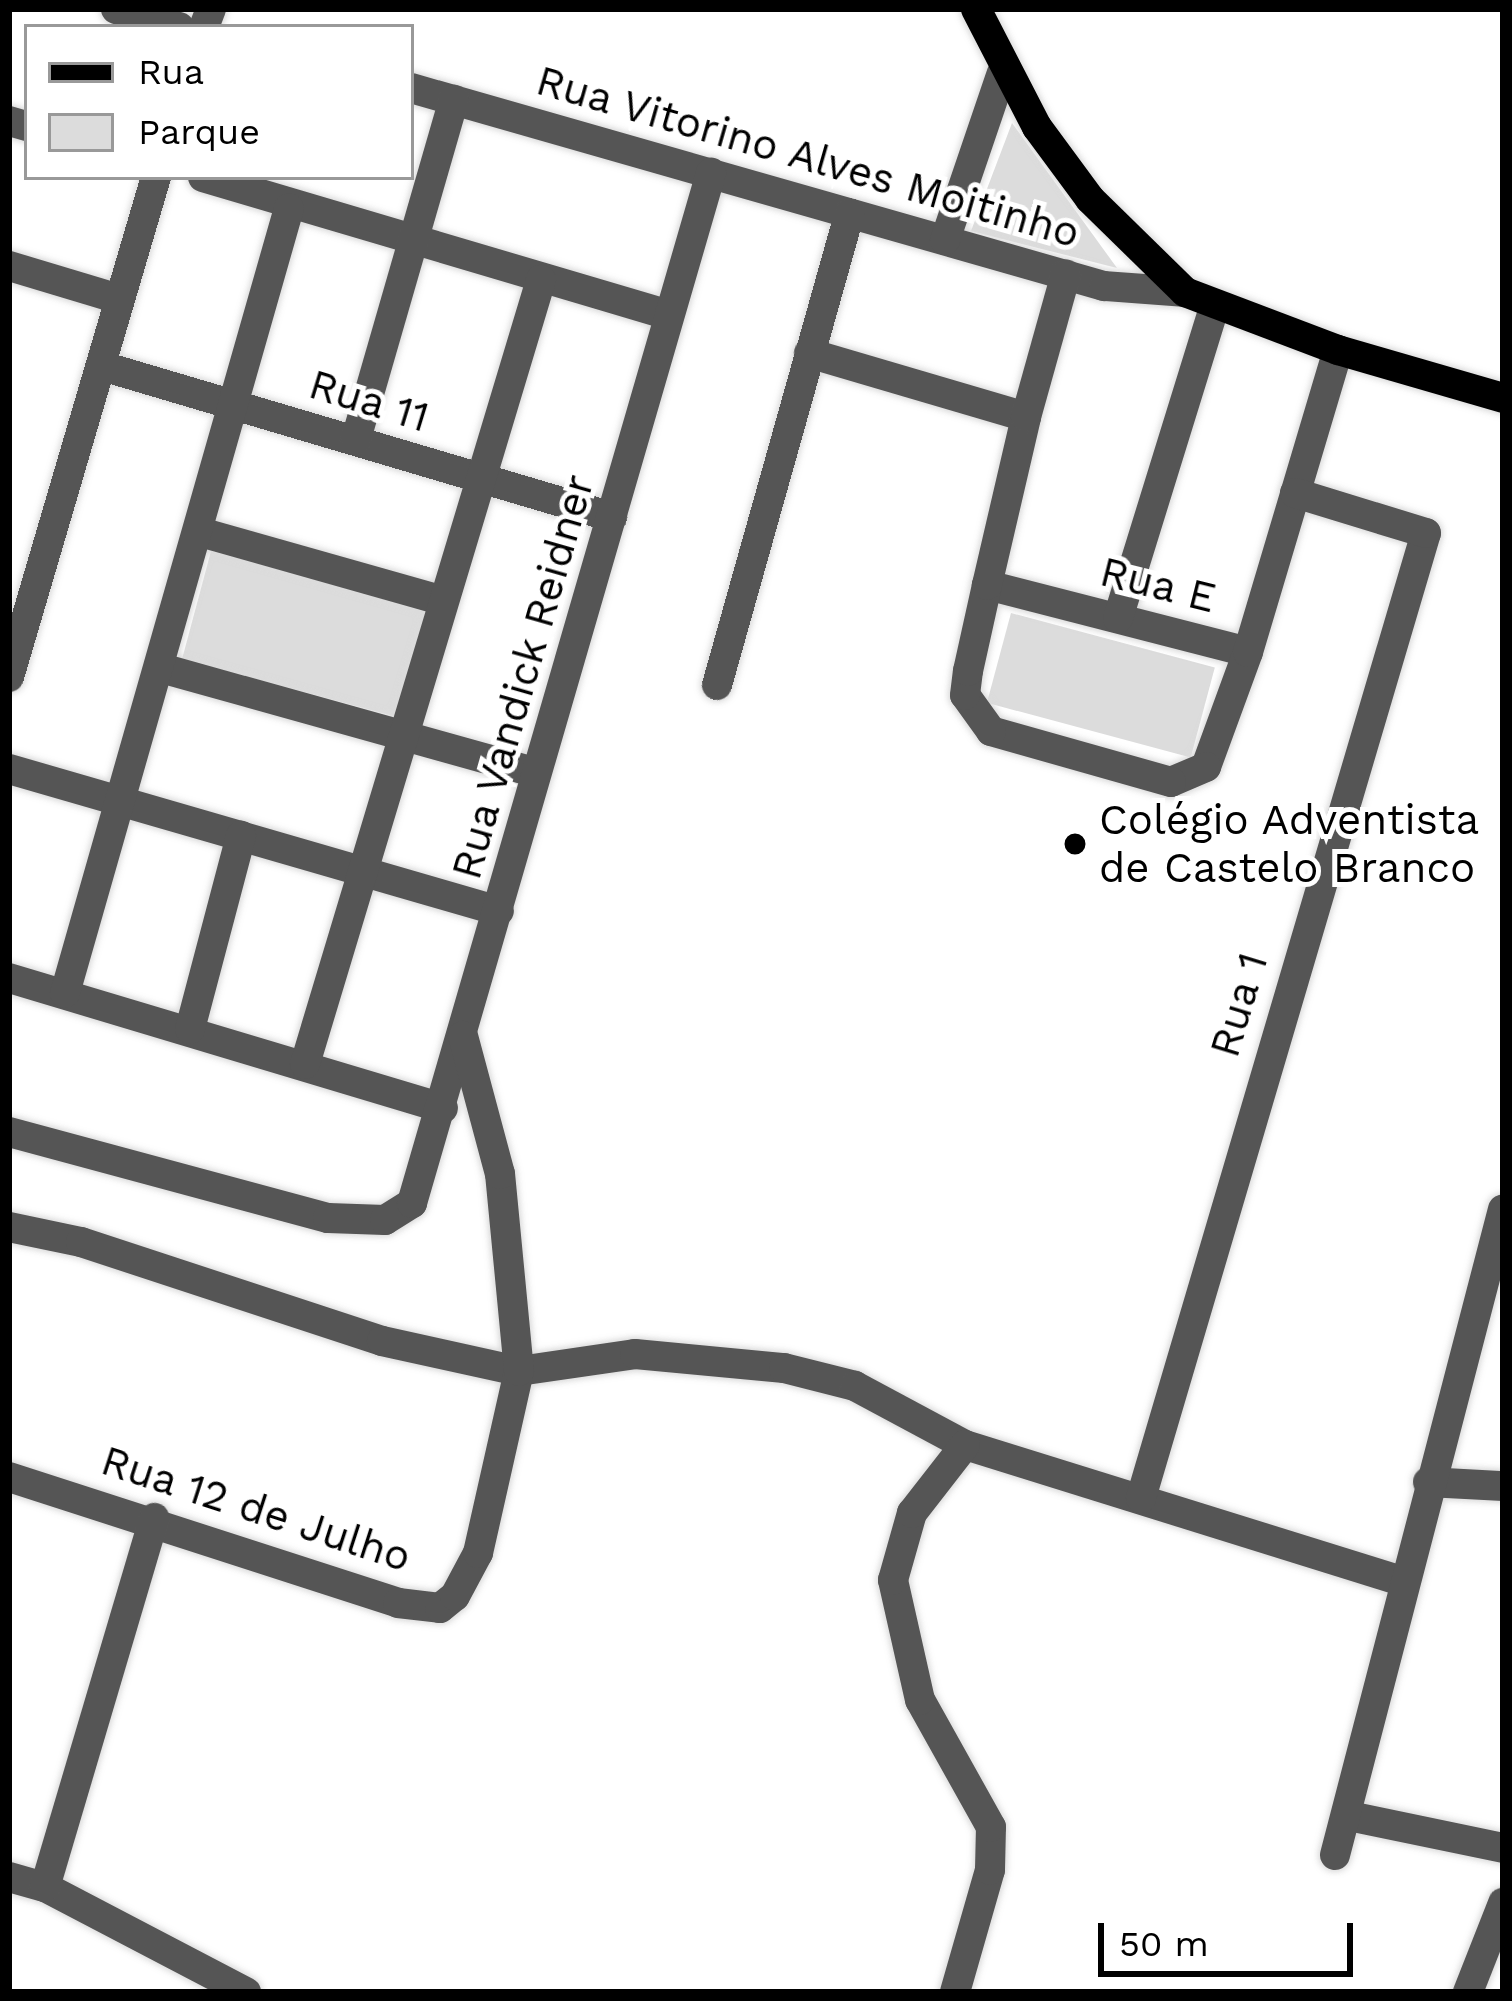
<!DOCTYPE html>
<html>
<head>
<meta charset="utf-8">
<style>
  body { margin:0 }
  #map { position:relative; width:1512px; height:2001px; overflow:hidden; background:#fff; font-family:"Work Sans",sans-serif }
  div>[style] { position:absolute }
  .green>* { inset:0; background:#dcdcdc; transform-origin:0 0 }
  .roads { filter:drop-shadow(0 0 3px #dbdbdb) drop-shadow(0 0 3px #dbdbdb) }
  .minor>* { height:30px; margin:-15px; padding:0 15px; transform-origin:15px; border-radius:15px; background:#555 }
  .major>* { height:30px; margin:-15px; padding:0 15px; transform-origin:15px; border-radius:15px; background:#000 }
  .dots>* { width:33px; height:33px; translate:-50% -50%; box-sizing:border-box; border:6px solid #fff; border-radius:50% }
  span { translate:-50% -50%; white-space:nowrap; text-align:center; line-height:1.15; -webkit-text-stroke:10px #fff; paint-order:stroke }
  .street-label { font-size:42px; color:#000 }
  .poi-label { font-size:42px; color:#000 }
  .left { translate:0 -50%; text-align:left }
  .frame { position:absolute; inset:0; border:12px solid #000; pointer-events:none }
  .legend { position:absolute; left:24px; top:24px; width:390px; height:156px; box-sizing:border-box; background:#fff; border:3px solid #999; margin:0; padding:15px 21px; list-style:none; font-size:36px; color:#000 }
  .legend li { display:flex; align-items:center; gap:24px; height:60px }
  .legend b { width:60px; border:3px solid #999 }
  .scale { position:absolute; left:1098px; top:1923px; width:255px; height:54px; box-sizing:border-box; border:6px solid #000; border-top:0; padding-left:15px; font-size:36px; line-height:42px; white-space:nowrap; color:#000; -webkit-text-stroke:9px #fff; paint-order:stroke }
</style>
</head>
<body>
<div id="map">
  <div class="green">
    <i style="clip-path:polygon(1012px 123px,1117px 268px,971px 231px)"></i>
    <i style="left:211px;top:551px;width:223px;height:112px;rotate:15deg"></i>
    <i style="left:1011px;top:613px;width:211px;height:93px;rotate:15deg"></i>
  </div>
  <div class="roads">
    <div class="minor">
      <i style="left:116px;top:9px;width:66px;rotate:15.9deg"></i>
      <i style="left:204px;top:27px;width:19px;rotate:-69deg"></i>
      <i style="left:411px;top:88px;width:721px;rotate:15.95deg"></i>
      <i style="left:1104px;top:286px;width:81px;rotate:4.2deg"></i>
      <i style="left:9px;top:121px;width:19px;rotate:16deg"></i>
      <i style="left:203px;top:177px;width:485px;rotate:16.5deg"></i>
      <i style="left:945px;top:240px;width:176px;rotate:-71.2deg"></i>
      <i style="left:9px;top:266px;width:115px;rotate:16.7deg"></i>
      <i style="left:809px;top:353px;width:226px;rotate:16.4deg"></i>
      <i style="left:102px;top:366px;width:532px;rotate:16.49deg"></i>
      <i style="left:356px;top:439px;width:353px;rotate:-73.9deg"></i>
      <i style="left:200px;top:532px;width:250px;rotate:15.8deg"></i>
      <i style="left:987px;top:585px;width:269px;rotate:14.4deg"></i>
      <i style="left:1248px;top:652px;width:122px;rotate:110.1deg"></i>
      <i style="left:1206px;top:767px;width:38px;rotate:157deg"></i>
      <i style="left:1171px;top:782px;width:187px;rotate:-164.2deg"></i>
      <i style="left:991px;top:731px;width:44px;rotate:-125.8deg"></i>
      <i style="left:965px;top:695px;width:24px;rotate:-83deg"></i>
      <i style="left:968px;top:671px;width:88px;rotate:-77.5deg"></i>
      <i style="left:987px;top:585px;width:172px;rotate:-76.9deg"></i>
      <i style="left:1026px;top:417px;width:148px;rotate:-74.4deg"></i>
      <i style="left:1118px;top:618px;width:325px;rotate:-72.8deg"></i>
      <i style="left:1248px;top:652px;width:315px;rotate:-73.4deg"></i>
      <i style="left:161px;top:668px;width:387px;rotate:15.6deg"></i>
      <i style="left:9px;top:677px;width:521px;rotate:-73.62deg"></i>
      <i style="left:717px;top:685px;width:490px;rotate:-74.3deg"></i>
      <i style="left:9px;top:769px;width:510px;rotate:16.16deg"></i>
      <i style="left:9px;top:978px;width:453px;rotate:16.7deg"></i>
      <i style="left:65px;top:993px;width:816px;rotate:-74.07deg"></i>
      <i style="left:190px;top:1029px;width:200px;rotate:-75.2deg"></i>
      <i style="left:305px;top:1064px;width:819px;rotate:-73.25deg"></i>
      <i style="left:9px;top:1132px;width:330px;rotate:15.1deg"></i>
      <i style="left:328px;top:1218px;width:57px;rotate:2deg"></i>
      <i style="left:385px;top:1220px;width:32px;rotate:-32deg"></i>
      <i style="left:412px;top:1203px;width:1073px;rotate:-73.81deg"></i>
      <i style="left:9px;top:1227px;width:74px;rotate:11.8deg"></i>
      <i style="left:81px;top:1242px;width:317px;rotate:18.2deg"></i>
      <i style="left:382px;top:1341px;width:140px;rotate:12.4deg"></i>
      <i style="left:519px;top:1371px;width:117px;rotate:-8.3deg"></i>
      <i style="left:635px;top:1354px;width:150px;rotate:5.4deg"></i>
      <i style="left:784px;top:1368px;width:73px;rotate:14.2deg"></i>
      <i style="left:855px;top:1386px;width:125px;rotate:28.2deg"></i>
      <i style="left:965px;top:1445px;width:457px;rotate:17.3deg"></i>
      <i style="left:9px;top:1477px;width:409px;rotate:17.9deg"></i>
      <i style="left:398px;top:1603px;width:42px;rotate:6.8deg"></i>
      <i style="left:440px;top:1608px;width:19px;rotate:-39deg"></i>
      <i style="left:455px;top:1596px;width:49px;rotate:-61.9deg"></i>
      <i style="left:478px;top:1553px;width:187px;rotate:-77.3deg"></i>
      <i style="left:519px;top:1371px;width:198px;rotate:-95.5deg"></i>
      <i style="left:500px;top:1174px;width:143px;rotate:-105deg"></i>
      <i style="left:1428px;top:1482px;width:75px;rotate:3.1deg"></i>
      <i style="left:1141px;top:1498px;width:1006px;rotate:-73.55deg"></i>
      <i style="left:1426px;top:533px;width:137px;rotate:-163deg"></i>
      <i style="left:1349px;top:1816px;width:157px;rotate:11.7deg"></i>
      <i style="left:1335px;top:1855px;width:667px;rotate:-75.42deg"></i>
      <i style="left:9px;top:1877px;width:37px;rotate:16deg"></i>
      <i style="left:45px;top:1887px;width:227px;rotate:27.6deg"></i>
      <i style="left:45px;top:1887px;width:385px;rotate:-73.5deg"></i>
      <i style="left:955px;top:1992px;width:127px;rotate:-74deg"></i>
      <i style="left:990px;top:1870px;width:43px;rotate:-88.7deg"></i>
      <i style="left:991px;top:1827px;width:145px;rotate:-119.2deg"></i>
      <i style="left:920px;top:1700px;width:123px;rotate:-102.7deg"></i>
      <i style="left:893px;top:1580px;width:70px;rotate:-74.2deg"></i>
      <i style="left:912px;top:1513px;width:86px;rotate:-52.1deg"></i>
      <i style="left:1468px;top:1992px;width:96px;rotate:-68.5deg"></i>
    </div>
    <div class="major">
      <i style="left:976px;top:9px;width:133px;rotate:62.7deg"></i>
      <i style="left:1037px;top:127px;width:89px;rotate:53.6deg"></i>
      <i style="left:1090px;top:199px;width:133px;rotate:44.4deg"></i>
      <i style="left:1185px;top:292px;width:164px;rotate:20.8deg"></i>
      <i style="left:1338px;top:350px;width:172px;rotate:16.2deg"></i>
    </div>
  </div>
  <div class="dots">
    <i style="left:1075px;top:844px;background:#000"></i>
  </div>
  <div class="street-label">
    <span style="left:808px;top:157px;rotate:16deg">Rua Vitorino Alves Moitinho</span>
    <span style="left:369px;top:401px;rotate:17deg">Rua 11</span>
    <span style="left:1158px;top:585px;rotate:14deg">Rua E</span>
    <span style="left:523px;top:677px;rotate:-74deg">Rua Vandick Reidner</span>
    <span style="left:1239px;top:1005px;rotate:-73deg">Rua 1</span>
    <span style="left:256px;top:1509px;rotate:18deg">Rua 12 de Julho</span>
  </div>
  <div class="poi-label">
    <span class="left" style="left:1099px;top:844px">Colégio Adventista<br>de Castelo Branco</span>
  </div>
  <div class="frame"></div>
  <ul class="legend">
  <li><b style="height:15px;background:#000"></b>Rua</li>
  <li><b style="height:33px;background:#dcdcdc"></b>Parque</li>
  </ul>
  <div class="scale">50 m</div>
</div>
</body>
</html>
